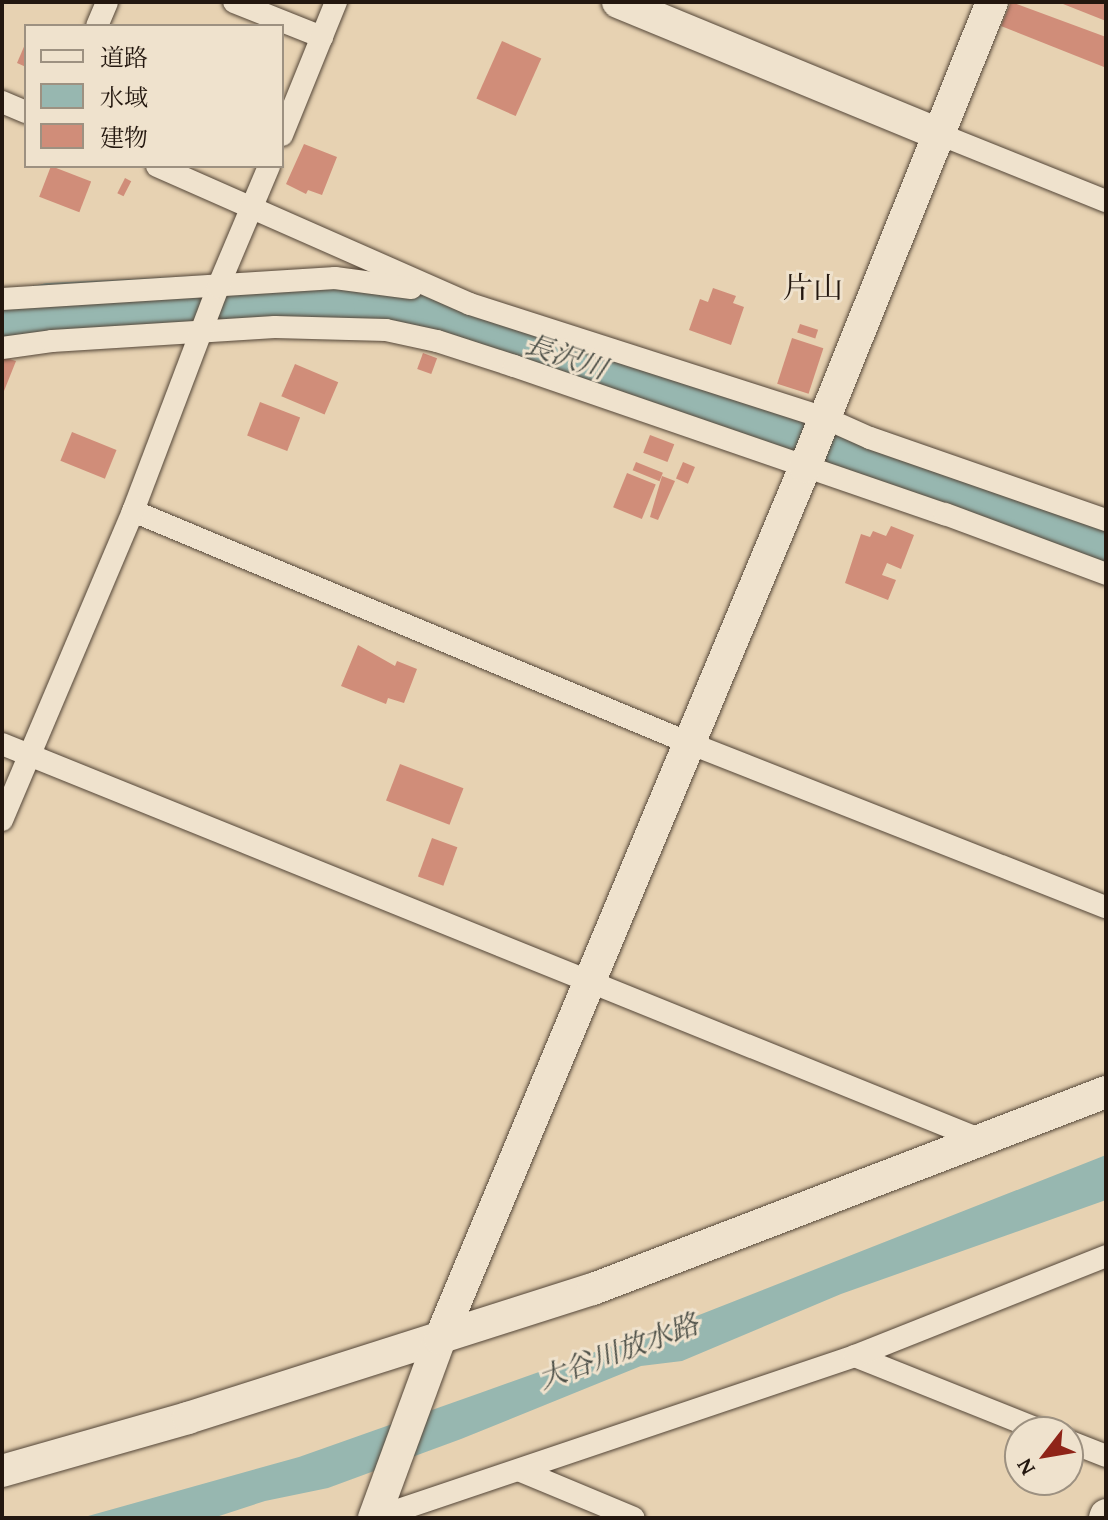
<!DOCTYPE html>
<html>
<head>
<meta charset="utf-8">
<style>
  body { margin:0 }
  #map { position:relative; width:1108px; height:1520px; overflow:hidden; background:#e7d2b2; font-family:"Gentium Book Plus","Noto Serif JP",serif }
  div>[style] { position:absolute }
  .water>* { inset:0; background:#97b7b0 }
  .river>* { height:52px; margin:-26px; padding:0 26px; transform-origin:26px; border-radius:26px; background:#97b7b0 }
  .building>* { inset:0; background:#d08d79; transform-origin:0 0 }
  .roads { filter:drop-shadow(0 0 2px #544638) drop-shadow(0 0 2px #544638) }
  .street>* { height:22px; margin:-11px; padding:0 11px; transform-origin:11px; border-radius:11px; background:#efe2cd }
  .secondary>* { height:32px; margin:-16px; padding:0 16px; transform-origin:16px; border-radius:16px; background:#efe2cd }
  span { translate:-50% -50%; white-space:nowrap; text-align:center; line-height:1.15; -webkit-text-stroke:6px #efe2cd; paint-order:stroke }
  .water-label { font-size:28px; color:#4c4f47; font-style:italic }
  .quarter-label { font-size:30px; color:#23170f }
  .frame { position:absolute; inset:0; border:4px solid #23170f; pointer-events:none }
  .legend { position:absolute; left:24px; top:24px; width:260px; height:144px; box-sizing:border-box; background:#efe2cd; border:2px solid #9d9181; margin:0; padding:10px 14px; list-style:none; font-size:24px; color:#23170f }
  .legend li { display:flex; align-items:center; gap:16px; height:40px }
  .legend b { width:40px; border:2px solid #9d9181 }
  .north { position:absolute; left:1004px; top:1416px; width:80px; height:80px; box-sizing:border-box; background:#efe2cd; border:2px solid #9d9181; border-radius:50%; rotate:239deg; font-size:22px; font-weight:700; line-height:32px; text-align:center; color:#23170f }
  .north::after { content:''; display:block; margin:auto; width:28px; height:36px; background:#8f2418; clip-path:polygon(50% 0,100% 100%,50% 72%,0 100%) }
</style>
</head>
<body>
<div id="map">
  <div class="water">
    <i style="clip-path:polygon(1106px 1155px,1106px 1200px,841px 1294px,682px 1361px,641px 1366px,461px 1439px,328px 1488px,265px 1501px,213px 1518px,81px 1518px,299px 1457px,480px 1393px,699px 1315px)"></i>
  </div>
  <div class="river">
    <i style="left:2px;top:318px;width:49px;rotate:-10.6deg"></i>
    <i style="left:50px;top:309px;width:266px;rotate:-2.8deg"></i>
    <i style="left:316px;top:296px;width:63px;rotate:4.5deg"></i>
    <i style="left:379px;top:301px;width:64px;rotate:12.7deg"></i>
    <i style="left:441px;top:315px;width:69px;rotate:17.7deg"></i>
    <i style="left:507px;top:336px;width:349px;rotate:18.7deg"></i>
    <i style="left:838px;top:448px;width:287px;rotate:20.8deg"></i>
  </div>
  <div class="building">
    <i style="clip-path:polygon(1011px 2px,1106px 37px,1104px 67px,1001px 26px)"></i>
    <i style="clip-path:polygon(1058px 2px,1106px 2px,1106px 21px)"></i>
    <i style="left:502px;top:41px;width:43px;height:63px;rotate:24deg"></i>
    <i style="clip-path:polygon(26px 42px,26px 67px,17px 63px)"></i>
    <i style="clip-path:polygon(304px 144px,337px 157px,322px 195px,308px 190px,306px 194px,286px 184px)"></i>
    <i style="left:51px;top:166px;width:43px;height:33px;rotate:21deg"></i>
    <i style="left:125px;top:178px;width:7px;height:17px;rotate:27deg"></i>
    <i style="clip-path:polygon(713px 288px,736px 296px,733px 303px,744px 307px,731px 345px,689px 330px,700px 299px,708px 302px)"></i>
    <i style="left:800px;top:324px;width:19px;height:9px;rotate:18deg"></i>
    <i style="left:792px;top:338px;width:33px;height:48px;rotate:18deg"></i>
    <i style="left:423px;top:353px;width:15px;height:17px;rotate:20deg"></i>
    <i style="clip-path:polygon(2px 357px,16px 361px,2px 396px)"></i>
    <i style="left:295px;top:364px;width:47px;height:35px;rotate:23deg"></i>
    <i style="left:260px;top:402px;width:43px;height:36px;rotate:21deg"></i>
    <i style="left:72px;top:432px;width:48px;height:31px;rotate:22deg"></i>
    <i style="left:650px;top:435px;width:26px;height:19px;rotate:21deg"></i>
    <i style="left:636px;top:462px;width:29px;height:9px;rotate:22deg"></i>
    <i style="left:683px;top:462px;width:13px;height:18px;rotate:23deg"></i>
    <i style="left:627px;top:473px;width:31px;height:37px;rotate:22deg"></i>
    <i style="clip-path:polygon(662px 476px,675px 481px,658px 520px,650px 517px)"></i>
    <i style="clip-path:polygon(891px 526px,914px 535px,901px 569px,887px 563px,882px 575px,896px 580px,888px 600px,845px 583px,861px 534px,870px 537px,873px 531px,886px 536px)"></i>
    <i style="clip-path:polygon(358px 645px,395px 666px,397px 661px,417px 669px,404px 703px,388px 698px,386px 704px,341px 686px)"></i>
    <i style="left:400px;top:764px;width:68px;height:39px;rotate:21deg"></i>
    <i style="left:432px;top:838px;width:27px;height:41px;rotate:20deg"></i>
  </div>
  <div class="roads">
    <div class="street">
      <i style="left:234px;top:2px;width:95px;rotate:21.7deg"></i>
      <i style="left:97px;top:26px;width:26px;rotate:-67deg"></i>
      <i style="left:2px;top:102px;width:26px;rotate:23deg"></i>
      <i style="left:939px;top:134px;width:180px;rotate:21.9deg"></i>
      <i style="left:282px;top:135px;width:144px;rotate:-67.9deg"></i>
      <i style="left:157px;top:166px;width:342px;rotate:23.8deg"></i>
      <i style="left:470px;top:304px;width:373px;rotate:17.8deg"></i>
      <i style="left:825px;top:418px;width:49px;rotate:24deg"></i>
      <i style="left:870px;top:438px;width:250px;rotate:19.2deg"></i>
      <i style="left:2px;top:299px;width:334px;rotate:-3.6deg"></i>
      <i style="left:335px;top:278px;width:77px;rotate:7.5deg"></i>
      <i style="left:2px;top:348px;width:50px;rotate:-8deg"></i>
      <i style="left:52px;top:341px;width:223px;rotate:-3.6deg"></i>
      <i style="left:275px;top:327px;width:111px;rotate:1.5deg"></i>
      <i style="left:386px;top:330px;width:52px;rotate:12.2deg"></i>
      <i style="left:437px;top:341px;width:81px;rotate:18deg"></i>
      <i style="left:514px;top:366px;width:456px;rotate:19deg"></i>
      <i style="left:945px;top:514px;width:172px;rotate:20.4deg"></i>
      <i style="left:133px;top:511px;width:602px;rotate:22.65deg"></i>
      <i style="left:689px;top:743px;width:448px;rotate:21.5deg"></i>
      <i style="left:2px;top:744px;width:1059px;rotate:22.01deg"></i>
      <i style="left:2px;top:820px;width:336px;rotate:-67deg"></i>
      <i style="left:133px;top:511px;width:240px;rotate:-69.2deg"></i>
      <i style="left:218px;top:287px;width:131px;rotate:-67.1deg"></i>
      <i style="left:855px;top:1356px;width:205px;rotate:21.8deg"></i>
      <i style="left:1068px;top:1441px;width:41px;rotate:21.5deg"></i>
      <i style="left:521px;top:1471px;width:122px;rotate:22.6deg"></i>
      <i style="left:375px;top:1518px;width:507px;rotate:-18.65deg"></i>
      <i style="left:855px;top:1356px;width:270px;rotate:-21.7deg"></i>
    </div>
    <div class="secondary">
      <i style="left:618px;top:2px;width:347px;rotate:22.4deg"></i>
      <i style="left:2px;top:1471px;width:193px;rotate:-15.9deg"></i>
      <i style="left:188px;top:1418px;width:425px;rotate:-17.7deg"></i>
      <i style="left:593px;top:1289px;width:550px;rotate:-21.01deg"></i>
      <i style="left:374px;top:1518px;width:191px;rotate:-69.8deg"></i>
      <i style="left:440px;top:1339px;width:945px;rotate:-67.29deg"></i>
      <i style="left:805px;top:467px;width:501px;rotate:-68.09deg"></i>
      <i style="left:1105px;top:1518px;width:3px;rotate:-72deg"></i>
    </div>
  </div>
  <div class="water-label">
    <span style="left:566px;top:356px;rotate:19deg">長沢川</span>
    <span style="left:618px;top:1351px;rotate:-20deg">大谷川放水路</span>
  </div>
  <div class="quarter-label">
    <span style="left:813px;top:287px">片山</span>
  </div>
  <div class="frame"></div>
  <ul class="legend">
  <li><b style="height:10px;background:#efe2cd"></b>道路</li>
  <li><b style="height:22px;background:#97b7b0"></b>水域</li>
  <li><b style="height:22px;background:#d08d79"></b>建物</li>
  </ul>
  <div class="north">N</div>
</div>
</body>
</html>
